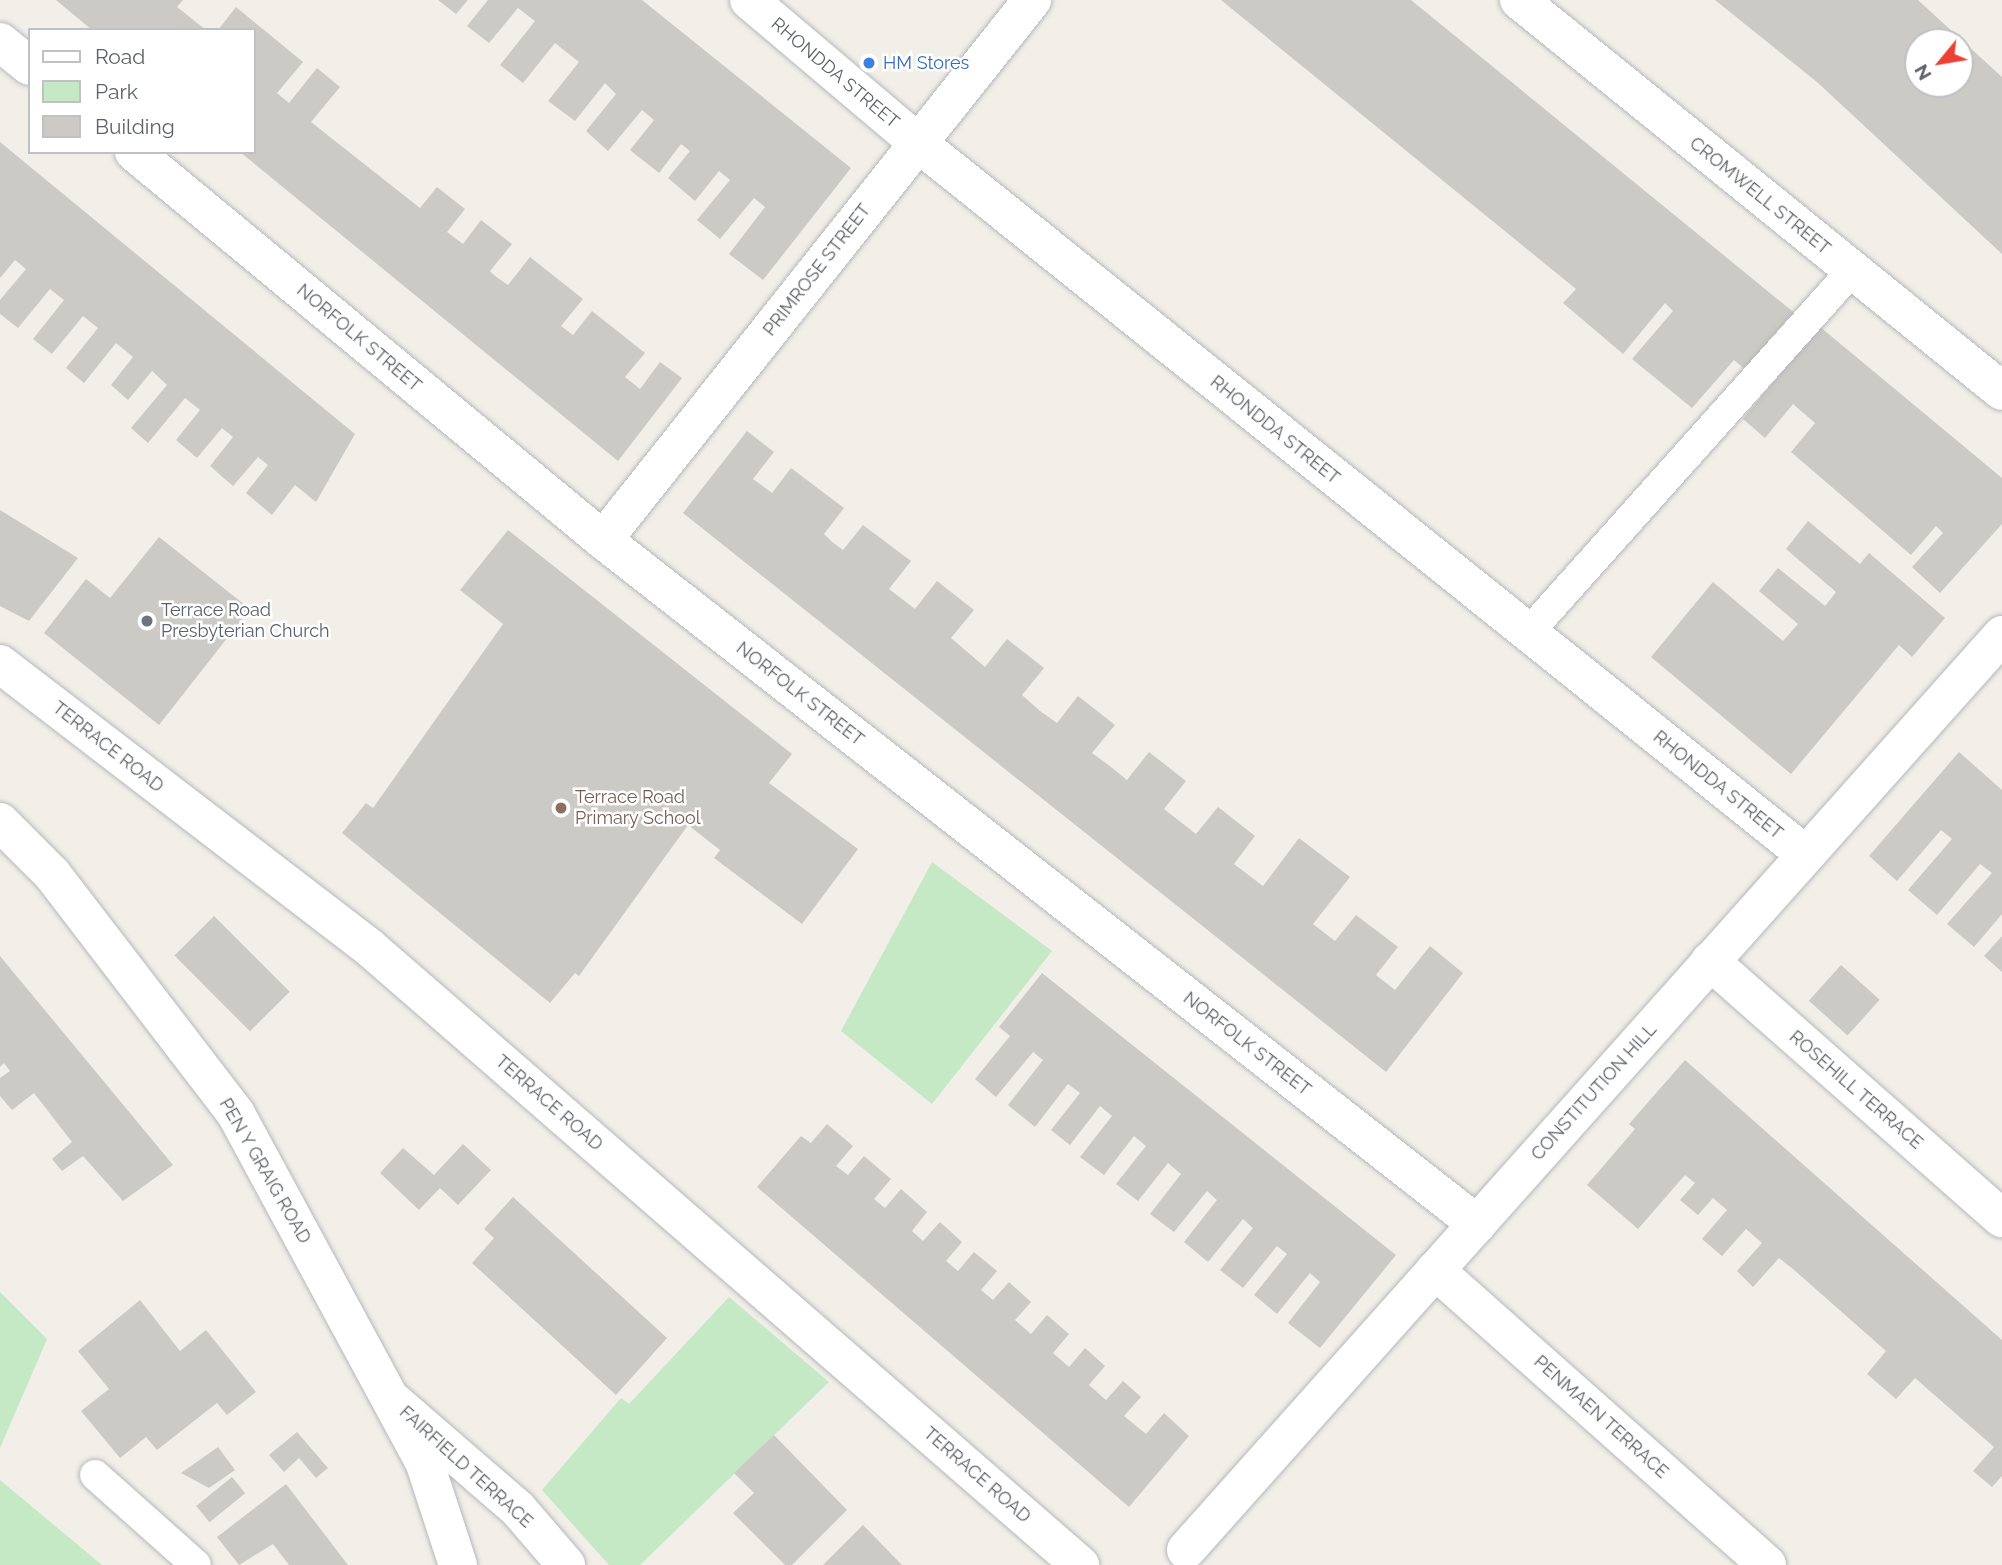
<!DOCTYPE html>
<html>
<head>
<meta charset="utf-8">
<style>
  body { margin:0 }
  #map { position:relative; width:2002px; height:1565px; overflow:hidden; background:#f1efe8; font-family:Raleway,sans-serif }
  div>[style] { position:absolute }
  .green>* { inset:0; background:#c5e8c5 }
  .building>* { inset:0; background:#cccac5; transform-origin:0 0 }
  .roads { filter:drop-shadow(0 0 2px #b5b8bc) drop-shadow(0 0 2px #b5b8bc) }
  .lane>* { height:30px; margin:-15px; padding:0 15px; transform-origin:15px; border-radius:15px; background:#fff }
  .street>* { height:38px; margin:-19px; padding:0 19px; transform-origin:19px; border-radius:19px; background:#fff }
  .secondary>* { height:38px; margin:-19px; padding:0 19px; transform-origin:19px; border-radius:19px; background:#fff }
  .dots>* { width:19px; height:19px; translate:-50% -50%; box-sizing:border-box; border:4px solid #fff; border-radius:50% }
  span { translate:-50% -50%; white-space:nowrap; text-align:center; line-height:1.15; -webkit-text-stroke:5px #fff; paint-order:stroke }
  .shop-label { font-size:18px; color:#366cbe }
  .left { translate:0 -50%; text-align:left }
  .street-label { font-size:18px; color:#5f6368 }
  .worship-label { font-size:18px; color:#5b616d }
  .education-label { font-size:18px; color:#785e54 }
  .legend { position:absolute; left:28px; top:28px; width:228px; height:126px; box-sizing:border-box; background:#fff; border:2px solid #bfc1c3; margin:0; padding:9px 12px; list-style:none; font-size:21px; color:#5f6368 }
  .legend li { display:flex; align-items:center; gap:14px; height:35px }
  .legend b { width:35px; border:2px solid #bfc1c3 }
  .north { position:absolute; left:1904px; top:28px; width:70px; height:70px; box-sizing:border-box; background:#fff; border:2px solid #bfc1c3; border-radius:50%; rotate:240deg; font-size:19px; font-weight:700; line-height:28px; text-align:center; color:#5f6368 }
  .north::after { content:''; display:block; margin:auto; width:24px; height:32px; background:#ea4335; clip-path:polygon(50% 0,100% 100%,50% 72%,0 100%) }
</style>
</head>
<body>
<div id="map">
  <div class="green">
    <i style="clip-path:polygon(932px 862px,1052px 951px,932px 1104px,841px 1031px)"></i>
    <i style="clip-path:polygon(0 1292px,47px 1339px,0 1448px)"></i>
    <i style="clip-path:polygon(729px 1297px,829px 1382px,640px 1565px,609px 1565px,542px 1490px,621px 1398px,629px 1404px)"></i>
    <i style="clip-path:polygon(0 1480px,102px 1565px,0 1565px)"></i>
  </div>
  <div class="building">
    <i style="clip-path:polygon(56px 0,183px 0,177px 7px,206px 30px,92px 30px)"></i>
    <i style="clip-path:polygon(438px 0,468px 0,456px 14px)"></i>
    <i style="clip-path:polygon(488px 0,642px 0,851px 168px,763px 280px,729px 254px,765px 207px,754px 198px,720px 239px,697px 220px,730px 180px,719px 171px,695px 201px,668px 178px,690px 151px,681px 144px,659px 173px,630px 150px,654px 120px,642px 110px,608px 151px,586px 131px,616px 94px,605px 83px,575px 121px,548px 101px,579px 62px,555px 43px,523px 83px,500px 65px,535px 21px,518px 8px,489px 43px,467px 26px)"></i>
    <i style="clip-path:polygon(1221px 0,1411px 0,1797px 315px,1748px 372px,1734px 360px,1692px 408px,1632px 359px,1673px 311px,1665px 303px,1623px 354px,1563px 303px,1576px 289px)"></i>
    <i style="clip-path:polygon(evenodd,1715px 0,1918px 0,2002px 77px,2002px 254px,1817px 82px,1715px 0,1918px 42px,1960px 42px,1960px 84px,1918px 84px,1918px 42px)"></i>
    <i style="clip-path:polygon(236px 7px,303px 62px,277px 93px,289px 103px,317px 68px,340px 87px,311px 122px,420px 208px,437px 187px,465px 209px,447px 232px,463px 244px,481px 220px,512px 244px,490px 271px,495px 276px,508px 285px,530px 257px,583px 299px,561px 326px,573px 335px,592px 311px,645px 353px,625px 377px,640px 389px,660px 362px,682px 378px,618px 461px,240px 152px,254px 152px,254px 30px,218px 30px)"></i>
    <i style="clip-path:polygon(0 142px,355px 434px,316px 502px,295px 485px,272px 515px,246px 493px,268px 465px,258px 457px,233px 486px,210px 466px,233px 437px,222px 428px,197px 458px,176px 440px,200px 410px,185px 398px,148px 443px,131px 428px,167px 385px,152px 371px,128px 400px,111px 385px,133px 357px,116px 343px,84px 383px,66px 368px,98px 328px,83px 316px,52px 354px,33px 339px,64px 300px,50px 289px,18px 328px,0 314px,0 300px,26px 269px,15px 260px,0 278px)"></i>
    <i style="clip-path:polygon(1819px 326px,2002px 478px,2002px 524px,1940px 593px,1912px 567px,1943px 533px,1936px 526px,1911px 555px,1791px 452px,1815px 423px,1793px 404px,1765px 438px,1743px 419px)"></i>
    <i style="clip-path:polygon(747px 431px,774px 452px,753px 479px,760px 484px,772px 493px,791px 468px,844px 508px,824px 534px,831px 541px,843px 550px,863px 525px,911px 561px,889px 589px,915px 609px,937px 581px,974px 610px,951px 638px,985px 667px,1007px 639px,1044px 668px,1022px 695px,1040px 711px,1057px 723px,1078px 696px,1115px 725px,1092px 753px,1111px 767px,1127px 780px,1149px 752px,1186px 781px,1164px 809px,1196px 834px,1218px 807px,1255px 836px,1234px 864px,1263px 886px,1299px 838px,1350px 877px,1313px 924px,1335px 941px,1356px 915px,1398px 947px,1376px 975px,1395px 990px,1430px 946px,1463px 973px,1386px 1072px,683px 513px)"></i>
    <i style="clip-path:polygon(0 510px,78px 558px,29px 621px,0 606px)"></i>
    <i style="clip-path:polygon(1808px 521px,1860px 564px,1869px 553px,1945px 618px,1912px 657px,1899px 645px,1791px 774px,1651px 657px,1713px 582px,1783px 641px,1798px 624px,1759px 591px,1778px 568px,1825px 606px,1836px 592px,1786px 549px)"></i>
    <i style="clip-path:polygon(508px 530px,792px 754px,769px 783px,858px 849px,802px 924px,714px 858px,720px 850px,688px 825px,579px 976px,575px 973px,550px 1003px,342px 833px,366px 803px,373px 808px,503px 624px,460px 590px)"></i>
    <i style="clip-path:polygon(159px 537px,250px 609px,159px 725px,44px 633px,86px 579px,110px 598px)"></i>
    <i style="clip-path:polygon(1959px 752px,2002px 790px,2002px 914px,1974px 947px,1947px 924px,1992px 873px,1980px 864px,1937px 915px,1908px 890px,1952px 839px,1941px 830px,1897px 881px,1869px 856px)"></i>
    <i style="left:214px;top:916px;width:107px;height:56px;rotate:45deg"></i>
    <i style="clip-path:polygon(2002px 936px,2002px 972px,1984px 956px)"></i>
    <i style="clip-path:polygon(0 956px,173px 1165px,123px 1201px,83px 1156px,62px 1171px,52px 1159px,72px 1142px,34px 1093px,12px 1110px,0 1096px,0 1078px,10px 1071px,4px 1063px,0 1067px)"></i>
    <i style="left:1841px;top:965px;width:52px;height:48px;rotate:42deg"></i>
    <i style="clip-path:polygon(1042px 973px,1396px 1255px,1320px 1348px,1288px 1323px,1320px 1282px,1310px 1273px,1277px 1314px,1254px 1295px,1287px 1254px,1277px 1246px,1243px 1288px,1220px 1270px,1253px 1228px,1243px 1219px,1208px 1262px,1184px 1242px,1217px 1200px,1207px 1191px,1174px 1232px,1150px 1214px,1181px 1174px,1168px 1163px,1138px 1201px,1116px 1184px,1146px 1146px,1134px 1136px,1104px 1175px,1080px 1157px,1112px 1116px,1100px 1106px,1070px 1145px,1051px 1130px,1080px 1093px,1068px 1084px,1035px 1127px,1008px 1105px,1043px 1060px,1033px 1052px,996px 1097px,975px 1079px,1010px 1036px,999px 1027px)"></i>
    <i style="clip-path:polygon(1685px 1060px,2002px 1340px,2002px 1476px,1992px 1487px,1973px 1471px,1994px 1447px,1915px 1378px,1896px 1399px,1867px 1374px,1886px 1351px,1793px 1269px,1779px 1258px,1753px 1287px,1737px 1271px,1762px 1243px,1746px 1229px,1722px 1256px,1702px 1239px,1727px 1210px,1713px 1198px,1698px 1215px,1680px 1200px,1695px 1183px,1685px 1175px,1638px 1229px,1587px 1185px,1635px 1129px,1629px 1124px)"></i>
    <i style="clip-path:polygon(827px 1124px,853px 1146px,836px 1166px,848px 1175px,864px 1156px,891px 1179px,874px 1199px,885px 1208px,901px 1189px,927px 1212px,912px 1231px,923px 1241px,940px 1222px,962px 1242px,946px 1261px,958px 1271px,974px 1252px,997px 1271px,981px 1290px,993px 1300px,1009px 1282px,1031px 1302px,1015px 1320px,1031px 1334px,1047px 1315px,1069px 1334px,1053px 1353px,1069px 1367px,1085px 1348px,1105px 1366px,1089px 1385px,1106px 1400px,1123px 1381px,1141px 1397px,1124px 1416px,1146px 1434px,1164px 1413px,1189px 1436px,1129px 1507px,757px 1187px,801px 1136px,811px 1143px)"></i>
    <i style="clip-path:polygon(463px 1144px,491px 1170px,458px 1205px,440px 1188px,419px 1210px,380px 1173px,403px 1148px,434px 1175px)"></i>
    <i style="clip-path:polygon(513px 1197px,667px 1338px,616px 1395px,472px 1263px,494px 1238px,484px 1229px)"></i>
    <i style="clip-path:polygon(140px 1300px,180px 1351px,206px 1330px,256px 1392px,227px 1415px,217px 1403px,157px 1450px,146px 1437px,120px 1458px,81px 1411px,109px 1389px,78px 1351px)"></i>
    <i style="clip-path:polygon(297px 1432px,328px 1468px,316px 1478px,299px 1458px,284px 1472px,269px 1455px)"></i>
    <i style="clip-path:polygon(774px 1435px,847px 1510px,792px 1565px,785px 1565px,733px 1513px,754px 1493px,734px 1473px)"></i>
    <i style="clip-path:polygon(218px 1447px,235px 1470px,209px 1488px,181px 1473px)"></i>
    <i style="left:232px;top:1477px;width:21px;height:46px;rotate:51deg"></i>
    <i style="clip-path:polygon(286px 1484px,348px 1565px,289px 1565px,273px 1544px,239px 1565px,217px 1537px)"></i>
    <i style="clip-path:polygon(863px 1525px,902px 1565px,823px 1565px)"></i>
  </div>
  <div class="roads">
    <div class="lane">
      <i style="left:1528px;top:633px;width:486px;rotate:-48.2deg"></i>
      <i style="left:95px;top:1475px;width:135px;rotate:41.7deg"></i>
    </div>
    <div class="street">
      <i style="left:749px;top:0;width:221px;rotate:40.2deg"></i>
      <i style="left:918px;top:143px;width:1138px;rotate:38.72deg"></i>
      <i style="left:1519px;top:0;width:621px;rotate:38.99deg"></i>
      <i style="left:0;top:42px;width:38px;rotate:39deg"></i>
      <i style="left:134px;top:152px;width:609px;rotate:39.6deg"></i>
      <i style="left:603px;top:540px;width:1110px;rotate:38.05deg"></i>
      <i style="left:603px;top:540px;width:690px;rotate:-51.53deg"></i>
      <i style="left:0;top:664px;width:466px;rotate:37.5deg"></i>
      <i style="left:370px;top:948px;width:941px;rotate:40.99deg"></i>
      <i style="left:1710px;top:961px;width:389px;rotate:41.4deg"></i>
      <i style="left:1435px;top:1270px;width:444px;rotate:41.6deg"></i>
      <i style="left:393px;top:1401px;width:165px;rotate:40.8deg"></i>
      <i style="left:518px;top:1509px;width:74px;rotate:49.4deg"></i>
      <i style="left:1186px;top:1550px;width:1226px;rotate:-48.27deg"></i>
    </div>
    <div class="secondary">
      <i style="left:0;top:822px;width:74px;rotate:45deg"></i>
      <i style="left:52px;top:874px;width:302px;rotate:52.5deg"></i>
      <i style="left:236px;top:1114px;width:398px;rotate:61.6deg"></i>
      <i style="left:425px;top:1464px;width:106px;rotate:71.9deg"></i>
    </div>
  </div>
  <div class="dots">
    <i style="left:869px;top:63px;background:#3f7fe0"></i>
    <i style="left:147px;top:621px;background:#6b7280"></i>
    <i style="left:561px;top:808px;background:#8d6e63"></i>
  </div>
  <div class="shop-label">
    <span class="left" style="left:883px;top:63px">HM Stores</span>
  </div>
  <div class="street-label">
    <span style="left:835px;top:73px;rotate:40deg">RHONDDA STREET</span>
    <span style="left:1760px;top:196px;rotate:39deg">CROMWELL STREET</span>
    <span style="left:817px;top:270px;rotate:-52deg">PRIMROSE STREET</span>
    <span style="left:359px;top:338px;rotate:40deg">NORFOLK STREET</span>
    <span style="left:1275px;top:430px;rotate:39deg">RHONDDA STREET</span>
    <span style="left:800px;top:694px;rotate:38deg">NORFOLK STREET</span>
    <span style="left:108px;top:747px;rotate:38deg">TERRACE ROAD</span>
    <span style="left:1718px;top:785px;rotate:39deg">RHONDDA STREET</span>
    <span style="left:1247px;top:1044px;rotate:38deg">NORFOLK STREET</span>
    <span style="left:1856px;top:1090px;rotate:41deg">ROSEHILL TERRACE</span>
    <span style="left:1594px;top:1092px;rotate:-48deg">CONSTITUTION HILL</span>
    <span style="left:549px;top:1103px;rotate:41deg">TERRACE ROAD</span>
    <span style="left:265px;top:1171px;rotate:60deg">PEN Y GRAIG ROAD</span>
    <span style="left:1601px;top:1417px;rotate:42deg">PENMAEN TERRACE</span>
    <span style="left:466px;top:1467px;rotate:42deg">FAIRFIELD TERRACE</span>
    <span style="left:977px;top:1475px;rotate:41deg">TERRACE ROAD</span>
  </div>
  <div class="worship-label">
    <span class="left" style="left:161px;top:621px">Terrace Road<br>Presbyterian Church</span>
  </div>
  <div class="education-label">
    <span class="left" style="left:575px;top:808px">Terrace Road<br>Primary School</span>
  </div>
  <ul class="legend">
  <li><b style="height:9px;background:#fff"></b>Road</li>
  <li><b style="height:19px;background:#c5e8c5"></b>Park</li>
  <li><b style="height:19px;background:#cccac5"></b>Building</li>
  </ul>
  <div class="north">N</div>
</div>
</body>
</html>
